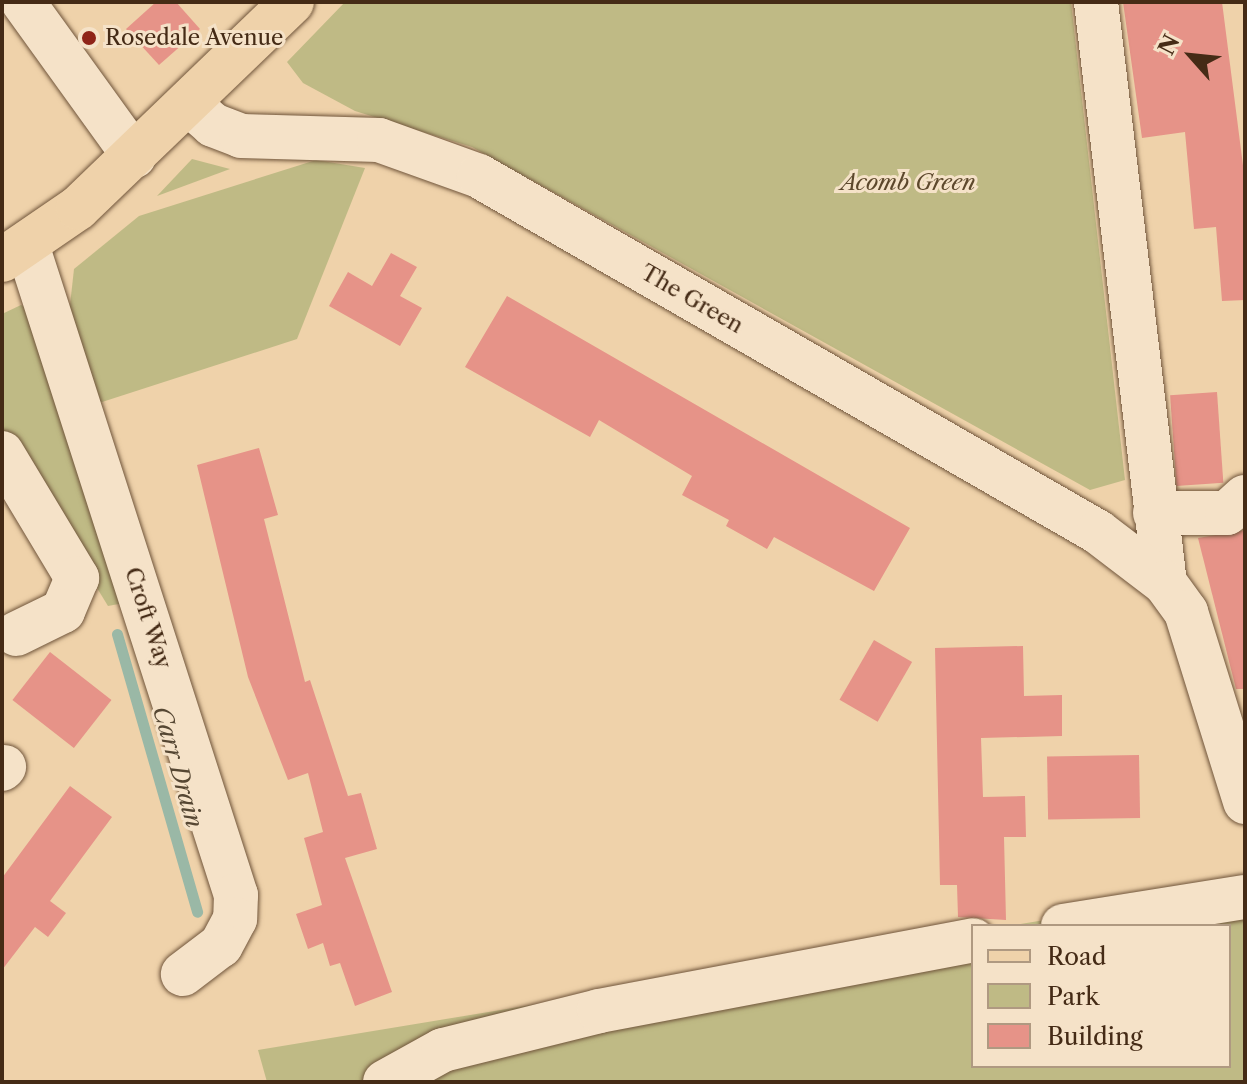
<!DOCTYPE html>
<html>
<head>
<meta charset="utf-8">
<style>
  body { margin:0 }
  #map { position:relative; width:1247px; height:1084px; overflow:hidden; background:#efd2aa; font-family:"Libre Caslon Text",serif }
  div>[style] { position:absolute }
  .green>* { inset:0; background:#bfba85 }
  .stream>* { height:11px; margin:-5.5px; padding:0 5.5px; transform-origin:5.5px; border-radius:5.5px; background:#9ab8a6 }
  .building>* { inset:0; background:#e69388; transform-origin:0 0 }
  .roads { filter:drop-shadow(0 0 2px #70553b) drop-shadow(0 0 2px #70553b) }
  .minor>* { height:44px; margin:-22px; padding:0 22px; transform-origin:22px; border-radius:22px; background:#f5e2c8 }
  .major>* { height:44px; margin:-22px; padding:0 22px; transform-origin:22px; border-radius:22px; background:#efd2aa }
  .dots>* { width:22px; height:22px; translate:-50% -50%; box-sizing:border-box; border:4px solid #f5e2c8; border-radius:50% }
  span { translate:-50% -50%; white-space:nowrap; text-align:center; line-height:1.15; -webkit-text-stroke:6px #f5e2c8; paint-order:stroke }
  .poi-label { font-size:22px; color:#452b16 }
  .left { translate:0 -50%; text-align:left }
  .park-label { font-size:22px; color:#5d482c; font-style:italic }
  .street-label { font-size:22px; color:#452b16 }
  .water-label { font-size:24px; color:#564733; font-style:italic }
  .frame { position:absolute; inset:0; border:4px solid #452b16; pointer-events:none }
  .legend { position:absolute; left:971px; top:924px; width:260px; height:144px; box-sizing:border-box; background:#f5e2c8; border:2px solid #af9981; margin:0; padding:10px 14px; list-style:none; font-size:24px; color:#452b16 }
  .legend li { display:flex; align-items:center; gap:16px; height:40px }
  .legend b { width:40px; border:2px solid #af9981 }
  .north { position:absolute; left:1151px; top:16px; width:80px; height:80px; -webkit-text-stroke:6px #f5e2c8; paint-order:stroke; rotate:297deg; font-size:22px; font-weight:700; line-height:32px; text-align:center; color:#452b16 }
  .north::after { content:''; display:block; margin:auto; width:28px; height:36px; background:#452b16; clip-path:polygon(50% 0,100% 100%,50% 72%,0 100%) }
</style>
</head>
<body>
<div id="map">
  <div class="green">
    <i style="clip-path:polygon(345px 2px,1071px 2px,1125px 480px,1090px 490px,472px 147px,355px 111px,303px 83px,287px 62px)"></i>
    <i style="clip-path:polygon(192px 159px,230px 169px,157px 196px)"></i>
    <i style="clip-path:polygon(316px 160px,365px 168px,297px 339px,99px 403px,69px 314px,74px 269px,139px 216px)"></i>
    <i style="clip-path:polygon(21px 305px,34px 311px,124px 603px,108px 606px,2px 433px,2px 314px)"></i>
    <i style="clip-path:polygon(1239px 888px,1245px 898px,1245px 1082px,267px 1082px,258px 1050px,973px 932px,973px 1066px,1229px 1066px,1229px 926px,1009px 926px)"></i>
  </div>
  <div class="stream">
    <i style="left:117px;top:634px;width:289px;rotate:73.9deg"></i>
  </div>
  <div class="building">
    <i style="clip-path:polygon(156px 2px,176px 2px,200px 29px,159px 65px,126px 29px)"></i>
    <i style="clip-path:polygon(1123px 2px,1222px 2px,1245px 181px,1245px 300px,1222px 301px,1216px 227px,1194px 229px,1185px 132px,1142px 138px)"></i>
    <i style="clip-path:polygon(391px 253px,417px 267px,400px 296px,422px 308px,400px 346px,329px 306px,348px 272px,372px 286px)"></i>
    <i style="clip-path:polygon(507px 296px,910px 528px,874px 591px,774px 537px,767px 549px,726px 526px,729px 520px,682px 495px,692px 476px,599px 420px,590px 437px,465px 367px)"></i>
    <i style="left:1217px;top:392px;width:91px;height:47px;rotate:86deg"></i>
    <i style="clip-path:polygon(259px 448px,278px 515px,264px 519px,305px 682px,310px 680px,348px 796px,361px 793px,377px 849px,345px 858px,392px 992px,355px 1006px,340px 963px,330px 966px,323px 943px,308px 949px,296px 914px,322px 905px,304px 838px,323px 832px,308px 773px,288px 780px,248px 677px,197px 465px)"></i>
    <i style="clip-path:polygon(1245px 530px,1245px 689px,1236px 689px,1198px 538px)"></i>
    <i style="left:874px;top:640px;width:44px;height:69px;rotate:30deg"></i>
    <i style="clip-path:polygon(1023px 646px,1024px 696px,1062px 695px,1062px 736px,981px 738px,983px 797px,1025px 796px,1026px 837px,1004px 837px,1006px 920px,958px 917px,957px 885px,940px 885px,935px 648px)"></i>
    <i style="left:50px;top:652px;width:78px;height:61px;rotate:38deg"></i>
    <i style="left:1139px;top:755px;width:63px;height:92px;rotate:89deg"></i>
    <i style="clip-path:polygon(70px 786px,112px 817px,50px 901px,66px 913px,48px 937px,35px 927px,2px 970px,2px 878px)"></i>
  </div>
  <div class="roads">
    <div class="minor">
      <i style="left:23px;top:2px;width:190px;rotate:54.2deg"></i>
      <i style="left:1096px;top:2px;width:585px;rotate:83.23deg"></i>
      <i style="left:189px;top:104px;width:32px;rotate:41deg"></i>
      <i style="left:213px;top:125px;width:30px;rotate:21deg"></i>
      <i style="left:241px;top:136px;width:138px;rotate:1.7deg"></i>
      <i style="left:379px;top:140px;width:106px;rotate:19.8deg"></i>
      <i style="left:479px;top:176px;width:714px;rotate:29.9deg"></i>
      <i style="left:1098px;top:532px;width:84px;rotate:37.3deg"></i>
      <i style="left:1165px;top:583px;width:36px;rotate:54deg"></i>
      <i style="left:1186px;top:612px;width:199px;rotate:72.7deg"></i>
      <i style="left:27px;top:245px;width:683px;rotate:72.18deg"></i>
      <i style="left:236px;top:895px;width:24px;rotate:92deg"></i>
      <i style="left:235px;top:919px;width:30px;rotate:118deg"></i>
      <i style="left:221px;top:945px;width:48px;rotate:142.7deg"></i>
      <i style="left:2px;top:453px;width:146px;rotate:59deg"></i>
      <i style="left:77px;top:578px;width:36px;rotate:113deg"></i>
      <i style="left:63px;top:611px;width:52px;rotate:153.9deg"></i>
      <i style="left:1155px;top:513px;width:72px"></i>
      <i style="left:1227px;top:513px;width:24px;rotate:-42deg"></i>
      <i style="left:2px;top:769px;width:3px;rotate:-45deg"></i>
      <i style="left:1063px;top:926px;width:184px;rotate:-9.1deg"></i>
      <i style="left:385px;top:1082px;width:66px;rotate:-28.9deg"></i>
      <i style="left:443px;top:1050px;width:161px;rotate:-14deg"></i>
      <i style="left:599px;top:1011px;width:381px;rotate:-10.7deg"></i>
    </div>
    <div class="major">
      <i style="left:2px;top:260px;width:92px;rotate:-34.4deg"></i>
      <i style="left:78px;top:208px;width:297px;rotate:-43.9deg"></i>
    </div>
  </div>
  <div class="dots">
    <i style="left:89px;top:38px;background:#8f2418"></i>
  </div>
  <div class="poi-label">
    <span class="left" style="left:105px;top:38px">Rosedale Avenue</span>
  </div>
  <div class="park-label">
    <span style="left:908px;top:183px">Acomb Green</span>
  </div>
  <div class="street-label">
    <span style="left:692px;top:299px;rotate:30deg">The Green</span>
    <span style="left:148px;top:618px;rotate:72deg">Croft Way</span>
  </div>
  <div class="water-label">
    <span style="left:178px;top:767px;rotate:74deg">Carr Drain</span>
  </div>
  <div class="frame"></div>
  <ul class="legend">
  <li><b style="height:10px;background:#efd2aa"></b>Road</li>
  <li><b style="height:22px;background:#bfba85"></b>Park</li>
  <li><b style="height:22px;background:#e69388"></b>Building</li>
  </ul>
  <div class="north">N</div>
</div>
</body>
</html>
